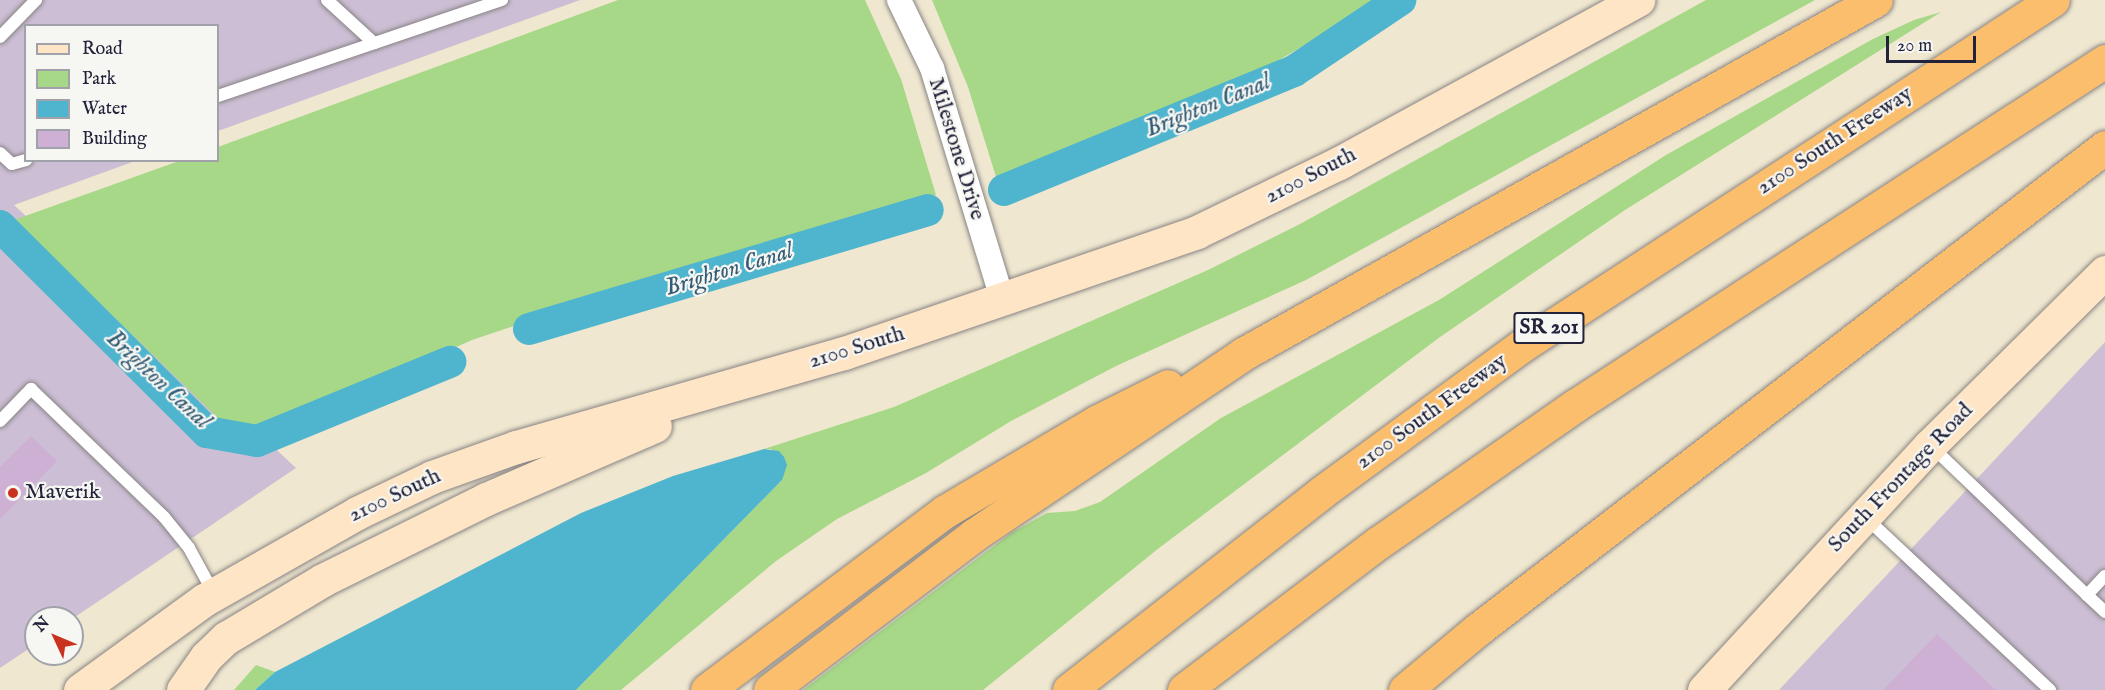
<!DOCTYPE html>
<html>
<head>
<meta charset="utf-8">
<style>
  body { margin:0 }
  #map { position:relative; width:2105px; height:690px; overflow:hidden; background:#efe7cf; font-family:"IM FELL English",serif }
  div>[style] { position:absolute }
  .industrial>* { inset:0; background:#ccbed4 }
  .green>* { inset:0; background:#a6d887 }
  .water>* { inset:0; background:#4fb4ce }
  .canal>* { height:32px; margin:-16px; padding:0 16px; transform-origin:16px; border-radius:16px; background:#4fb4ce }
  .building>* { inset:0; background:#ceb0d5 }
  .roads { filter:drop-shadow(0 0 2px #888485) drop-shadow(0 0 2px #888485) }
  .lane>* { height:12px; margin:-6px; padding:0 6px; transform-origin:6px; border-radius:6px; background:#fff }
  .street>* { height:24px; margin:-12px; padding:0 12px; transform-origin:12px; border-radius:12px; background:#fff }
  .secondary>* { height:33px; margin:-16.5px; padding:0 16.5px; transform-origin:16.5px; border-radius:16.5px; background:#fde5c5 }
  .highway>* { height:33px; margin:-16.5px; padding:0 16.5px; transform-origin:16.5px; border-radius:16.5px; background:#fabe6d }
  .dots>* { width:16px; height:16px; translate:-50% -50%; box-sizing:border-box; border:3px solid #f6f6f2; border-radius:50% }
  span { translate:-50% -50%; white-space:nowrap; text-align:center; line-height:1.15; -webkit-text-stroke:4.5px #f6f6f2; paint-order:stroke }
  .shield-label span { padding:2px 4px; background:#f6f6f2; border:2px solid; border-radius:4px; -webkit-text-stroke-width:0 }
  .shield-label { font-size:21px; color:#22223b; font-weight:700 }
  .street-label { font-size:22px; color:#22223b }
  .poi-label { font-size:22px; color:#22223b }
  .left { translate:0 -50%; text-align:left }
  .water-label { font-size:24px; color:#345c76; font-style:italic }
  .legend { position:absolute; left:24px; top:24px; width:195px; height:138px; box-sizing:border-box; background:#f6f6f2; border:2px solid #a1a1a9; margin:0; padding:8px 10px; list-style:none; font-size:18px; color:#22223b }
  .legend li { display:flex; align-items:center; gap:12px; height:30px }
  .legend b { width:30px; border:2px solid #a1a1a9 }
  .north { position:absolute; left:24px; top:606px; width:60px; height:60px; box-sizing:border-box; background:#f6f6f2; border:2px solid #a1a1a9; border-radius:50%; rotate:314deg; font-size:16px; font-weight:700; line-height:24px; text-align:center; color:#22223b }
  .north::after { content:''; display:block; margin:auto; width:21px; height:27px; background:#c8321e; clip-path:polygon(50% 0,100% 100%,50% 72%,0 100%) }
  .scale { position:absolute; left:1886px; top:36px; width:90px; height:27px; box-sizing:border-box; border:3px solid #22223b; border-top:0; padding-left:8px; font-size:18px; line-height:21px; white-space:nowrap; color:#22223b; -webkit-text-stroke:4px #f6f6f2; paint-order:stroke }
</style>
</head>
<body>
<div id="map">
  <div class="industrial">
    <i style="clip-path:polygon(0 0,580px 0,218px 131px,218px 26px,26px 26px,26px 160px,135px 161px,14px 205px,296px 468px,72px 619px,36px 618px,36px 644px,0 668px)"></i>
    <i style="clip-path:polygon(2105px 342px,2105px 690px,1779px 690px)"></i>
  </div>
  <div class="green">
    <i style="clip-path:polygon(618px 0,865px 0,901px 79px,936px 195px,612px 293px,472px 340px,262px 433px,220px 420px,14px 220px,179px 161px,218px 160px,218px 147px)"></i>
    <i style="clip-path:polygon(932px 0,1381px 0,1274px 63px,1026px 172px,997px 180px,968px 87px)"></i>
    <i style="clip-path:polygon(1706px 0,1815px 0,1306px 280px,1116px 366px,1011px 421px,926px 473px,837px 519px,776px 561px,621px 690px,576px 690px,782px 480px,771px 449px,764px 449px,894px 407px,1208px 270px,1300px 224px)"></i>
    <i style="clip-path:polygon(1941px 12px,1625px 210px,1440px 337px,1159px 548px,983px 690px,803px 690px,1011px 533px,1047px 513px,1075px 511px,1100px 502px,1221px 418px,1439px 300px,1666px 155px,1873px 39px,1914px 20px)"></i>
    <i style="clip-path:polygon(256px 665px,275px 672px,255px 690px,234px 690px)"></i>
  </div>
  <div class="water">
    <i style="clip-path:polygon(764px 449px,779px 451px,784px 457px,787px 465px,782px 480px,576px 690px,255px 690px,275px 672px,581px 513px,673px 476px)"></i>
  </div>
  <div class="canal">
    <i style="left:1004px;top:190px;width:313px;rotate:-22.3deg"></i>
    <i style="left:1294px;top:71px;width:128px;rotate:-33.8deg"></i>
    <i style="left:0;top:226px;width:292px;rotate:44.9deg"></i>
    <i style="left:207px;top:432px;width:51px;rotate:10.2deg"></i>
    <i style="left:257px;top:441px;width:209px;rotate:-22.3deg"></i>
    <i style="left:529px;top:329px;width:416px;rotate:-16.6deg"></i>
  </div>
  <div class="building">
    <i style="clip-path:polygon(31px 436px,57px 461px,0 519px,0 467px)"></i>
    <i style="clip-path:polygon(1937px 634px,1996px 690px,1883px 690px)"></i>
  </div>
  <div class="roads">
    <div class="lane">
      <i style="left:327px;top:0;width:64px;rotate:42.5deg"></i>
      <i style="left:0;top:37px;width:52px;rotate:-45.8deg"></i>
      <i style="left:218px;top:96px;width:300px;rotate:-18.7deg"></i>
      <i style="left:0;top:153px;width:16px;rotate:43deg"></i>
      <i style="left:12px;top:164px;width:15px;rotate:-16deg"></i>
      <i style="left:0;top:421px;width:45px;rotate:-45.9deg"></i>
      <i style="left:31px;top:389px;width:185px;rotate:43.9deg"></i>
      <i style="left:164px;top:517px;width:40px;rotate:51deg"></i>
      <i style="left:189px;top:548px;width:50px;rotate:61.4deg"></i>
      <i style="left:1931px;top:446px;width:216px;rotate:43.7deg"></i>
      <i style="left:2087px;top:595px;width:26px;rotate:-47deg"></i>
      <i style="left:1864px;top:516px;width:255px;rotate:43.1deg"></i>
      <i style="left:2087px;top:595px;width:25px;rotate:43deg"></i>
    </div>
    <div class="street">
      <i style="left:899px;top:0;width:76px;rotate:64.1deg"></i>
      <i style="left:932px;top:68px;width:244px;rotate:73.1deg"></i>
    </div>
    <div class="secondary">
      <i style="left:80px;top:690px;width:153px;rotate:-36deg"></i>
      <i style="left:204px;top:600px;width:176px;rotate:-29.6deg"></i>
      <i style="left:357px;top:513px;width:83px;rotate:-25.6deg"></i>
      <i style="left:432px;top:477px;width:89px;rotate:-19.7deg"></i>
      <i style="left:516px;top:447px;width:341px;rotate:-16deg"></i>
      <i style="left:844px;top:353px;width:373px;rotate:-18.9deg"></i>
      <i style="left:1197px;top:232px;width:158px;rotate:-25.9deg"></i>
      <i style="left:1339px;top:163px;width:341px;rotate:-28.6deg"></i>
      <i style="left:183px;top:690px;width:40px;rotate:-55.1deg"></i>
      <i style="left:206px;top:657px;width:28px;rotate:-44deg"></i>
      <i style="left:226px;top:638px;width:113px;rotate:-30.9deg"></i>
      <i style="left:323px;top:580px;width:182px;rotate:-26.4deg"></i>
      <i style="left:486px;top:499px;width:184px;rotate:-23.4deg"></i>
      <i style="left:1704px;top:690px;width:333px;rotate:-47.3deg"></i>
      <i style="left:1930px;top:445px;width:246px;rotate:-44.7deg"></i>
    </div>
    <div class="highway">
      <i style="left:707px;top:690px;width:296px;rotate:-36.9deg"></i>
      <i style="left:944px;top:512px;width:177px;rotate:-30.6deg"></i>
      <i style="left:1096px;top:422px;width:80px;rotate:-26.6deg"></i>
      <i style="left:770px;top:690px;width:256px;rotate:-37.2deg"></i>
      <i style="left:974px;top:535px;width:324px;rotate:-33.9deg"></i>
      <i style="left:1243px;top:354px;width:725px;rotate:-29.22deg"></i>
      <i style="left:1069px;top:690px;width:321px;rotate:-38deg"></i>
      <i style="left:1322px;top:492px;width:249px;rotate:-36.2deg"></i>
      <i style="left:1523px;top:345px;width:632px;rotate:-33.06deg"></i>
      <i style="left:1184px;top:690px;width:243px;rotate:-37.2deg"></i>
      <i style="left:1378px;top:543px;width:241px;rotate:-34.9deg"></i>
      <i style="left:1576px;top:405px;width:631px;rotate:-33.04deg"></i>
      <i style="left:1405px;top:690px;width:94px;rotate:-39.8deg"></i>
      <i style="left:1477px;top:630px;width:792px;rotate:-37.56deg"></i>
    </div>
  </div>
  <div class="dots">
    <i style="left:13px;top:493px;background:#c8321e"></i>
  </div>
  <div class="shield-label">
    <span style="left:1549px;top:328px">SR 201</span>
  </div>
  <div class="street-label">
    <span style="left:1835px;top:141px;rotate:-33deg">2100 South Freeway</span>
    <span style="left:956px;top:149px;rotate:73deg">Milestone Drive</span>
    <span style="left:1311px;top:176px;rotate:-27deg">2100 South</span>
    <span style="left:857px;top:348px;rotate:-17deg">2100 South</span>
    <span style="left:1432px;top:412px;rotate:-36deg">2100 South Freeway</span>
    <span style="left:1901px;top:478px;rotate:-46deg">South Frontage Road</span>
    <span style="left:395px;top:496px;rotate:-25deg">2100 South</span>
  </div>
  <div class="poi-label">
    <span class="left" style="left:25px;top:493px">Maverik</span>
  </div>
  <div class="water-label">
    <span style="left:1208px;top:106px;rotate:-22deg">Brighton Canal</span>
    <span style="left:729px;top:270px;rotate:-17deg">Brighton Canal</span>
    <span style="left:158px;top:380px;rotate:43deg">Brighton Canal</span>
  </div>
  <ul class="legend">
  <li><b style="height:8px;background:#fde5c5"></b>Road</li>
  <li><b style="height:16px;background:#a6d887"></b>Park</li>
  <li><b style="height:16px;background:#4fb4ce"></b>Water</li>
  <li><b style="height:16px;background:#ceb0d5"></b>Building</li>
  </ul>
  <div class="north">N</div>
  <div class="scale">20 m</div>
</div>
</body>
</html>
